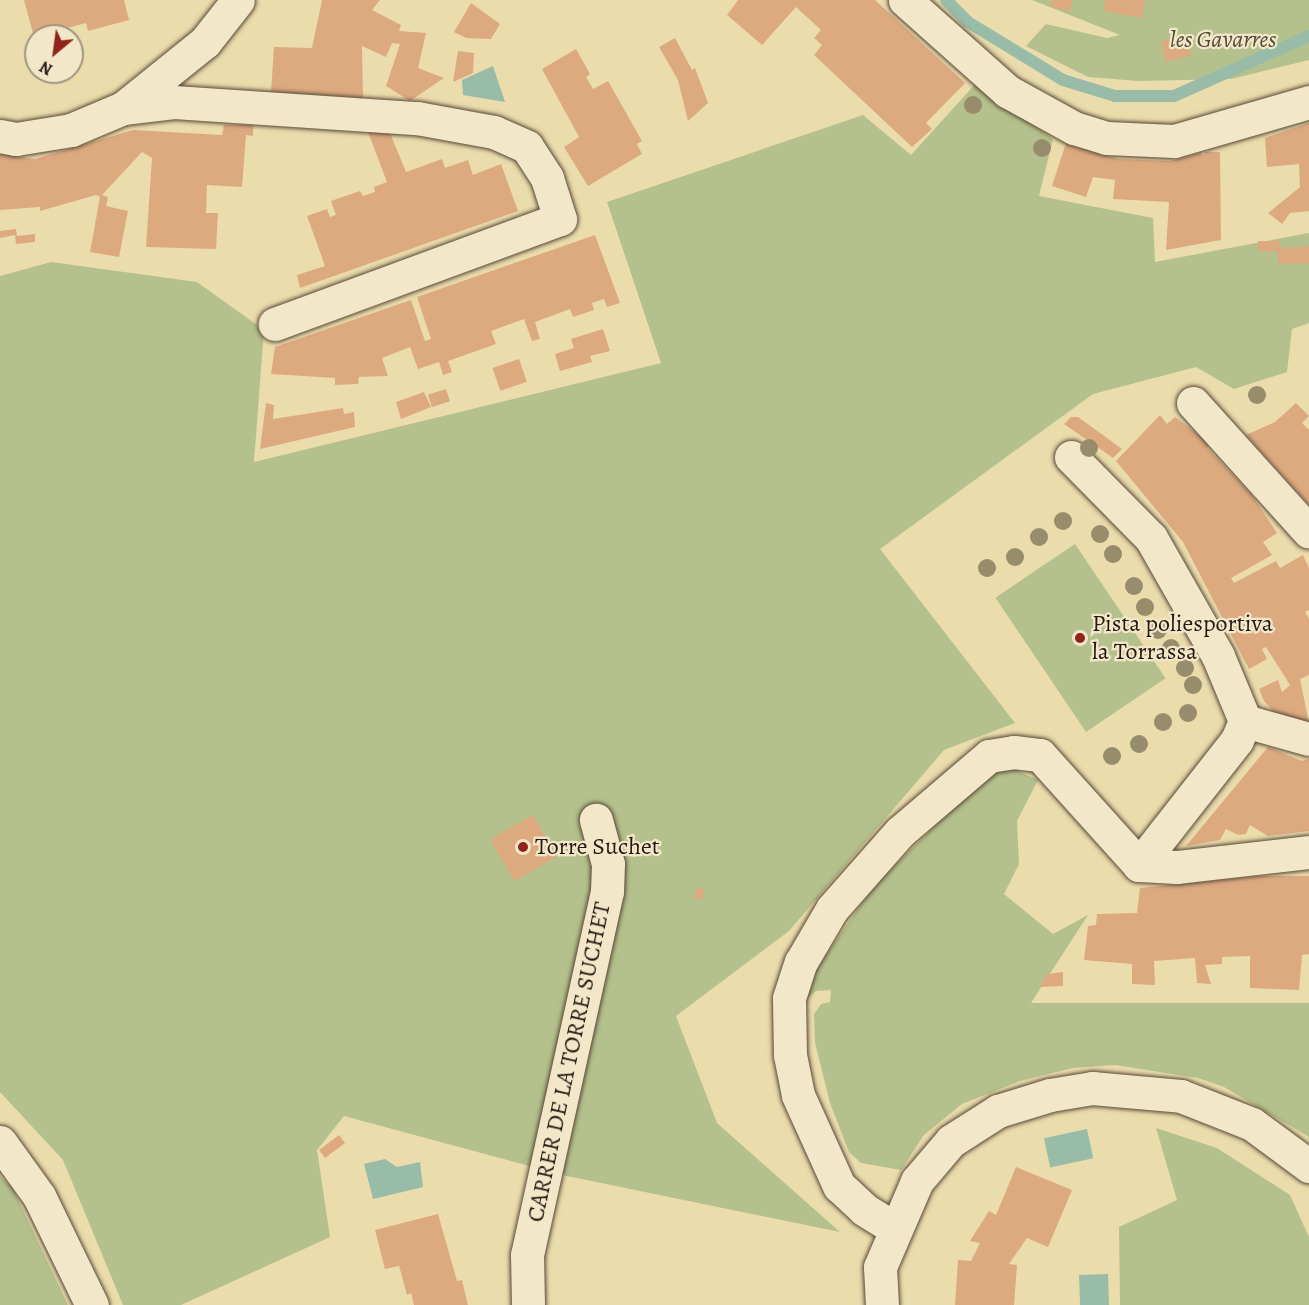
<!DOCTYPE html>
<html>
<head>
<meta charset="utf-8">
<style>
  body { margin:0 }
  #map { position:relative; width:1309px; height:1305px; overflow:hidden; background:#ebdcac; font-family:Alegreya,serif }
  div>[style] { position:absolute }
  .green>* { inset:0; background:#b5c18c; transform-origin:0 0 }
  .water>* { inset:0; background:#98bca8; transform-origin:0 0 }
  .stream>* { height:12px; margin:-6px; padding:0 6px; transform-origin:6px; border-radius:6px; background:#98bca8 }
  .building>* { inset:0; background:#ddaa80; transform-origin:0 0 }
  .roads { filter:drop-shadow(0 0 2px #584938) drop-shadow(0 0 2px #584938) }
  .minor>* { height:33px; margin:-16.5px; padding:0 16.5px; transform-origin:16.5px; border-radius:16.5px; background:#f2e8c9 }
  .trees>* { width:18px; height:18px; margin:-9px; border-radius:50%; background:#978c6c }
  .dots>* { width:16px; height:16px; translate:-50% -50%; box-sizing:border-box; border:3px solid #f2e8c9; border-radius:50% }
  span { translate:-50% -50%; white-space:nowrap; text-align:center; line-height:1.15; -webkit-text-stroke:4.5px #f2e8c9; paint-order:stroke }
  .park-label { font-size:24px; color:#524b37; font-style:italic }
  .poi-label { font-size:24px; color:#271812 }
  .left { translate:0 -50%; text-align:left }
  .street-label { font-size:24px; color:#271812 }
  .north { position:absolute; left:24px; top:24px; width:60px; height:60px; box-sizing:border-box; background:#f2e8c9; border:2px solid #a19580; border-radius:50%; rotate:209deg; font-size:16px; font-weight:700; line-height:24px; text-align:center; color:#271812 }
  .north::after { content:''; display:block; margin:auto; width:21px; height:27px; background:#8f2418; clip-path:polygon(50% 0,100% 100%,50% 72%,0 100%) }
</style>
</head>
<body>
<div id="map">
  <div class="green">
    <i style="clip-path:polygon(1032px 0,1309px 0,1309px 60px,1231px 79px,1138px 81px,1088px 77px,1026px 46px,1046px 24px,1107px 38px,1120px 35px)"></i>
    <i style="clip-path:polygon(977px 82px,1053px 139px,1039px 196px,1153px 218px,1155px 262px,1309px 233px,1309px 323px,1292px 329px,1287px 372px,1234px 389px,1196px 367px,1093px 394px,880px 549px,1015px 723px,944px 750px,789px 931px,676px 1016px,717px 1123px,840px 1232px,567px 1176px,344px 1116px,317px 1150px,330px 1237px,181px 1305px,123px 1305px,63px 1160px,0 1092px,0 276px,51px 262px,197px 282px,264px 330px,254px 462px,661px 363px,607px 202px,863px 115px,911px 155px)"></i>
    <i style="left:1075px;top:544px;width:162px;height:96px;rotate:56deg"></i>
    <i style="clip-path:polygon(994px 768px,1011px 768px,1038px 780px,1017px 821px,1019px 864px,1004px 894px,1053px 934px,1088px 915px,1031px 1003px,1309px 1003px,1309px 1137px,1224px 1087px,1198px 1078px,1115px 1065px,1073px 1068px,1020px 1081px,962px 1104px,924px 1135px,901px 1170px,861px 1163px,849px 1152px,830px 1103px,815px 1043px,814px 1014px,821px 1004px,830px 1002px,831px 990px,816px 991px,805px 1001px,812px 975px,874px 886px)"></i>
    <i style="clip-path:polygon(1156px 1128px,1217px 1148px,1290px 1195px,1309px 1237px,1309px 1305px,1120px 1305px,1119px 1227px,1177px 1200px)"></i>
    <i style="clip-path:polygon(0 1176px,13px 1189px,68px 1305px,0 1305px)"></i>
  </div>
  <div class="water">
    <i style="clip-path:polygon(493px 66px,505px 102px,463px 95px,462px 80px)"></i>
    <i style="left:1087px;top:1129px;width:30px;height:44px;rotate:78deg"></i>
    <i style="clip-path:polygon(385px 1159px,397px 1167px,420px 1162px,423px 1187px,373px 1199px,364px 1164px)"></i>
    <i style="left:1108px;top:1274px;width:31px;height:29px;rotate:88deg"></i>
  </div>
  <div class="stream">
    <i style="left:946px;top:0;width:31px;rotate:45deg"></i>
    <i style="left:968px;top:22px;width:111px;rotate:31.4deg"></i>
    <i style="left:1063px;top:80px;width:54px;rotate:17.1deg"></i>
    <i style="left:1115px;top:96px;width:59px"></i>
    <i style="left:1174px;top:96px;width:148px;rotate:-24deg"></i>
  </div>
  <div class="building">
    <i style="clip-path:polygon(24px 0,124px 0,129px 20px,88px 31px,86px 23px,34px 37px)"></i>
    <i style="clip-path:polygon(322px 0,380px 0,372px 10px,401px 25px,399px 31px,426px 33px,418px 68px,444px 78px,410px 101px,386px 86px,400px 44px,392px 43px,386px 57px,362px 46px,363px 98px,271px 92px,274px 47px,312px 48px)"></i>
    <i style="clip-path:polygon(738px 0,875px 0,965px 83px,926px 123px,932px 129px,912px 147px,814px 55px,822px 45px,814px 38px,821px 30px,796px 7px,762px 45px,727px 15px)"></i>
    <i style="clip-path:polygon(1052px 0,1073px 0,1069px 12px,1050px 6px)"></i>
    <i style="clip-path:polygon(1105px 0,1145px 0,1142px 18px,1104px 11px)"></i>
    <i style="clip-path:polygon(471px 3px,500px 24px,491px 39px,466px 38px,454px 32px)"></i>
    <i style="left:1186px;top:35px;width:21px;height:26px;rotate:76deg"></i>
    <i style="clip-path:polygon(675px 38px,692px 70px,695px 68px,708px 103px,688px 121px,678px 80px,659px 47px)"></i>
    <i style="clip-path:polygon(576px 49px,590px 74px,586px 77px,593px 89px,608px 81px,642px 141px,637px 144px,642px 154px,588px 186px,564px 147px,579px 137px,542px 69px)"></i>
    <i style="clip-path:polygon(458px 51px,474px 53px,473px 73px,453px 82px)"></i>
    <i style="clip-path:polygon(1309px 123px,1309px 211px,1290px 213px,1282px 224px,1268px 213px,1300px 187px,1299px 164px,1267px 167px,1265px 138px)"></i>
    <i style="clip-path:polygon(224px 125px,253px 125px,253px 136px,246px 135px,242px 187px,207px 185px,206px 213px,218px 213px,216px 249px,146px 247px,152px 158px,142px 152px,102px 195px,108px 197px,106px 206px,128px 211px,119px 257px,90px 252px,100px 197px,96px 195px,40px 211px,40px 207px,0 210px,0 154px,35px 159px,133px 130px,222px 135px)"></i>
    <i style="clip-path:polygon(368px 132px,390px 133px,406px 172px,442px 159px,445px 168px,468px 160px,473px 175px,501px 164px,518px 211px,300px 288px,297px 275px,325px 266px,307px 216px,327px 209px,330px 217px,336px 215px,331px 201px,360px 191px,363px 196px,375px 192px,374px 187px,387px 182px)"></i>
    <i style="clip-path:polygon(1066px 143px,1118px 159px,1171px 161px,1200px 153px,1205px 155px,1205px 152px,1220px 152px,1221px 240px,1166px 250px,1169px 202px,1113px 199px,1115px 180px,1093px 177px,1086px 197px,1052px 186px)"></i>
    <i style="clip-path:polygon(16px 229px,17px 236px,35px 234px,35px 242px,16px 244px,15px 235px,0 238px,0 231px)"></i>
    <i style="clip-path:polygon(595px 235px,620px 303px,607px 307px,604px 299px,592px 303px,594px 310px,573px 317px,570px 309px,535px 322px,540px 339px,532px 341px,524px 319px,491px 331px,496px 344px,448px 361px,452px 372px,443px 375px,439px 362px,418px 369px,410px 347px,382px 358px,388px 376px,359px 377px,358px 384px,335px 385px,335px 378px,271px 374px,275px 347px,411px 300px,425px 341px,431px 339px,417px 297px)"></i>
    <i style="clip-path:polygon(1258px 241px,1280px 241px,1281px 248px,1309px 246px,1309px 263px,1279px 264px,1277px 251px,1258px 251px)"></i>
    <i style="clip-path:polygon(603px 329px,610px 351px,590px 356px,592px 362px,560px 371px,555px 354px,574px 348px,571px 339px)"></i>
    <i style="left:519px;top:359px;width:24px;height:28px;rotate:71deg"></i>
    <i style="left:446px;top:389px;width:13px;height:19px;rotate:72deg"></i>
    <i style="clip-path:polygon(424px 392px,431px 407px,401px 419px,396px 402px)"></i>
    <i style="clip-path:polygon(266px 403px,274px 405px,273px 419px,343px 408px,344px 414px,354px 412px,355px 427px,260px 449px)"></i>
    <i style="clip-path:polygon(1296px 403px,1309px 416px,1302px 423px,1309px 430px,1309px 505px,1246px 435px,1275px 422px)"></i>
    <i style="clip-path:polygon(1160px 415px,1167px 424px,1175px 417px,1210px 444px,1207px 448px,1251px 494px,1277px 533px,1263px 542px,1272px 555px,1231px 578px,1234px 583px,1276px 561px,1280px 568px,1303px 555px,1309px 568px,1309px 610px,1305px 612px,1309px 619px,1309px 675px,1300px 679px,1309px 723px,1274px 712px,1264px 701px,1259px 689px,1278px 680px,1282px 692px,1290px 685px,1266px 647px,1262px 649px,1267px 659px,1249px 669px,1183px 542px,1116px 461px)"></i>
    <i style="clip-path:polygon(1071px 417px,1078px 417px,1122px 449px,1113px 458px,1064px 424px)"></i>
    <i style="clip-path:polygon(1268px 747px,1302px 761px,1309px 759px,1309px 831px,1268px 836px,1250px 825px,1246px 834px,1238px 835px,1226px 829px,1220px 840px,1186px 846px)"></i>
    <i style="left:533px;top:815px;width:48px;height:49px;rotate:60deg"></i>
    <i style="clip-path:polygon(1257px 876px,1309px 876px,1309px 954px,1302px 955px,1299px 990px,1250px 988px,1250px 956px,1222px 957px,1222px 964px,1205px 965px,1211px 984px,1197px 983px,1195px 958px,1154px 961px,1155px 985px,1132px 984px,1132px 964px,1084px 960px,1088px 926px,1096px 925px,1097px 914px,1137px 913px,1140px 888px)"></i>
    <i style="clip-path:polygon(697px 887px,705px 889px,703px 899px,694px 898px)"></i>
    <i style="clip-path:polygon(1063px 972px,1063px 986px,1040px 987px,1047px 974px)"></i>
    <i style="left:339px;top:1135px;width:10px;height:25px;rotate:53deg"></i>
    <i style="clip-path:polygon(1016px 1167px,1072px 1190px,1048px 1247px,1027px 1238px,1009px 1264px,1017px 1265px,1014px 1305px,955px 1305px,958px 1260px,971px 1261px,980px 1243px,970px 1241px,989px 1211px,996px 1215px)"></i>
    <i style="clip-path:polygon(438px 1214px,457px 1281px,462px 1280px,468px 1305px,414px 1305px,411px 1293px,407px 1295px,399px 1266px,385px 1269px,375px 1230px)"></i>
  </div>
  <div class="roads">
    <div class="minor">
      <i style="left:905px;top:0;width:137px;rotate:41.7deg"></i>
      <i style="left:1007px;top:91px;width:77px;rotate:28.9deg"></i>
      <i style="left:1074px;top:128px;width:34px;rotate:17deg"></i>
      <i style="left:1107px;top:138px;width:67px;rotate:2.6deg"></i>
      <i style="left:1174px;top:141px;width:141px;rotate:-16.1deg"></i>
      <i style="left:123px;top:108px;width:51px;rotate:-6.7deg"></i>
      <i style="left:174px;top:102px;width:244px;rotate:3.8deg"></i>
      <i style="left:417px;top:118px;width:78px;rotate:10.3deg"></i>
      <i style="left:494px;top:132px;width:36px;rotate:24deg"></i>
      <i style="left:527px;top:147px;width:37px;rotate:57deg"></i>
      <i style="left:547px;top:178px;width:43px;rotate:72.4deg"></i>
      <i style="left:560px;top:219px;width:304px;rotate:159.8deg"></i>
      <i style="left:0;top:136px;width:16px;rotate:11deg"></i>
      <i style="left:16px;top:139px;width:56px;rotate:-9.3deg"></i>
      <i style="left:71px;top:130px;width:56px;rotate:-22.9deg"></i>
      <i style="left:123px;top:108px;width:105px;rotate:-38.8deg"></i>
      <i style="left:205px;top:42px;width:53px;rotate:-51.8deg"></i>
      <i style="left:1193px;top:403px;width:173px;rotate:48deg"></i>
      <i style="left:1071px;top:457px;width:114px;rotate:45.4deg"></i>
      <i style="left:1151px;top:538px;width:136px;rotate:60.4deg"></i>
      <i style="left:1218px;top:656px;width:70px;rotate:67.4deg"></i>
      <i style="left:1245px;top:721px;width:21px;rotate:113deg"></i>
      <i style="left:1237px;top:740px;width:159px;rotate:128.1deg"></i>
      <i style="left:1245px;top:721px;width:66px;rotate:15.7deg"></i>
      <i style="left:1139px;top:865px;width:38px;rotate:3deg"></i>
      <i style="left:1177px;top:867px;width:133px;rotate:-6.5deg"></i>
      <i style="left:0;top:1142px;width:67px;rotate:54.2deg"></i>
      <i style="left:39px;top:1196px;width:121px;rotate:64.1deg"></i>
      <i style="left:894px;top:1228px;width:36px;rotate:-148deg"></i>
      <i style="left:864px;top:1209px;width:34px;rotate:-137deg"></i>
      <i style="left:839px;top:1186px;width:100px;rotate:-114.3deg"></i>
      <i style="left:798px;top:1095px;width:41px;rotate:-101.3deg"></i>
      <i style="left:790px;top:1055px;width:57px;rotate:-91deg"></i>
      <i style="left:789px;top:998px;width:38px;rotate:-72deg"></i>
      <i style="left:801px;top:962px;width:61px;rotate:-59.7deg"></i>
      <i style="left:832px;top:909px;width:103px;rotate:-48.6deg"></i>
      <i style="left:900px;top:832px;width:117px;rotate:-40.5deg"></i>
      <i style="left:989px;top:756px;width:25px;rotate:-9deg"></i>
      <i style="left:1014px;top:752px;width:26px;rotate:7deg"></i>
      <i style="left:1040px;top:755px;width:148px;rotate:48deg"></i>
      <i style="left:528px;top:1305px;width:50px;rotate:-91.1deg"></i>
      <i style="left:527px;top:1255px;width:372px;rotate:-77.6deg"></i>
      <i style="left:607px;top:892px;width:28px;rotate:-88deg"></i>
      <i style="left:608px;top:864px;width:46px;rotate:-105.3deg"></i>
      <i style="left:882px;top:1305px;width:38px;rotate:-93deg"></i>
      <i style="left:880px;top:1267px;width:94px;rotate:-66.7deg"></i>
      <i style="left:917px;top:1181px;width:52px;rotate:-49.6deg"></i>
      <i style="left:951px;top:1141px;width:56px;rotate:-32.6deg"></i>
      <i style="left:998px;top:1111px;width:54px;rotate:-17.1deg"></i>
      <i style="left:1050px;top:1095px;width:43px;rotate:-9.5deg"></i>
      <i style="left:1092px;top:1088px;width:89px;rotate:5.1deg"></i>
      <i style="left:1181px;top:1096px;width:76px;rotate:21.5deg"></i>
      <i style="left:1252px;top:1124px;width:71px;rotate:36.4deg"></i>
    </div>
  </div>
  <div class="trees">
    <i style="left:973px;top:105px"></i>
    <i style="left:1042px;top:148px"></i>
    <i style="left:1257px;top:395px"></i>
    <i style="left:1089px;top:448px"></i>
    <i style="left:1063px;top:521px"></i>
    <i style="left:1100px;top:534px"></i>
    <i style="left:1039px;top:537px"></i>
    <i style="left:1113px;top:554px"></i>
    <i style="left:1015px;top:557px"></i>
    <i style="left:987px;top:568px"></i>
    <i style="left:1134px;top:586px"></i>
    <i style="left:1145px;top:607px"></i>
    <i style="left:1158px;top:630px"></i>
    <i style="left:1171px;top:648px"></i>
    <i style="left:1185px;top:668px"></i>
    <i style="left:1193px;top:685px"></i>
    <i style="left:1188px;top:713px"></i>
    <i style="left:1163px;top:722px"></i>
    <i style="left:1139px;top:744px"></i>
    <i style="left:1112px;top:756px"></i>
  </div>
  <div class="dots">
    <i style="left:1080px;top:638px;background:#8f2418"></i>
    <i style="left:523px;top:847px;background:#8f2418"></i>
  </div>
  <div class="park-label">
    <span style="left:1223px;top:40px">les Gavarres</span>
  </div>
  <div class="poi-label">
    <span class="left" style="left:1092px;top:638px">Pista poliesportiva<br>la Torrassa</span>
    <span class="left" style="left:535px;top:847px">Torre Suchet</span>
  </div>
  <div class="street-label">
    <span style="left:569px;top:1062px;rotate:-78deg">CARRER DE LA TORRE SUCHET</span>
  </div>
  <div class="north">N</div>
</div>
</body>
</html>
